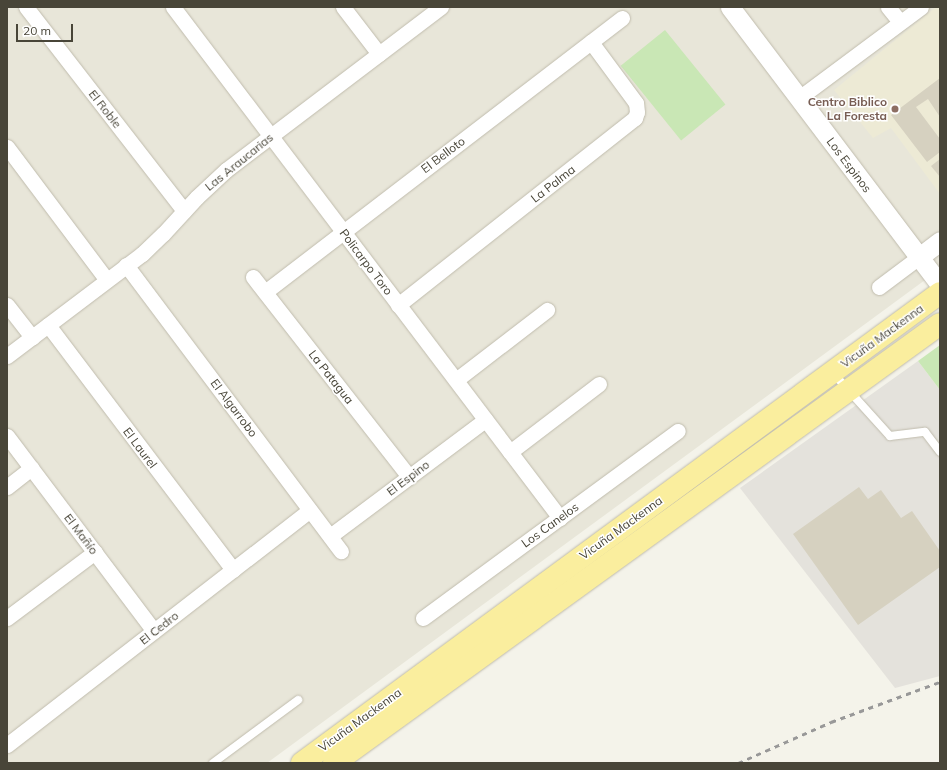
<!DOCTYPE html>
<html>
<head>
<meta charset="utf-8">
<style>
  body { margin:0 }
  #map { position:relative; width:947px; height:770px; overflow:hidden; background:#f4f3ea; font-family:Mulish,sans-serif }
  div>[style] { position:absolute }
  .residential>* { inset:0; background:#e8e6d9 }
  .industrial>* { inset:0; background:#e4e2dc }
  .education>* { inset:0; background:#edead5 }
  .green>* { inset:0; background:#c9e7b5; transform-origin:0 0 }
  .building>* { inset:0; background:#d6d1c0 }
  .roads { filter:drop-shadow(0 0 1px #c0bcad) drop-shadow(0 0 1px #c0bcad) }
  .service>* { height:8px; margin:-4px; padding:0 4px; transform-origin:4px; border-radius:4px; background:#fff }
  .minor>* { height:15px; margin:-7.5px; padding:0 7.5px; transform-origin:7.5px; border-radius:7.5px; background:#fff }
  .tertiary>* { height:19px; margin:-9.5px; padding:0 9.5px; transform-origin:9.5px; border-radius:9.5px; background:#fff }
  .primary>* { height:22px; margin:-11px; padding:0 11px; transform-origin:11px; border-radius:11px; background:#faee9e }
  .rail>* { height:3px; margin-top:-1.5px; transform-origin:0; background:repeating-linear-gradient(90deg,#989898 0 5px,transparent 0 10px) }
  .dots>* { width:11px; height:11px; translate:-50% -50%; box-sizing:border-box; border:2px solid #fff; border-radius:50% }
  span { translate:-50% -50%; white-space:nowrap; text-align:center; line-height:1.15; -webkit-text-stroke:3px #fff; paint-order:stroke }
  .education-label { font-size:12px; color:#785e54; font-weight:700 }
  .right { translate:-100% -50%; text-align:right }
  .street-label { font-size:12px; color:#484538 }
  .frame { position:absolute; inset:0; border:8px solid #484538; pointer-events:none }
  .scale { position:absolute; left:16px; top:24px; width:57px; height:18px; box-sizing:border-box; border:2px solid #484538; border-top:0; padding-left:5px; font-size:12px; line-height:14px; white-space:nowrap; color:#484538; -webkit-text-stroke:3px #fff; paint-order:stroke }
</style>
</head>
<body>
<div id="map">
  <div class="residential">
    <i style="clip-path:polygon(7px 7px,940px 7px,940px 269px,267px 763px,7px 763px)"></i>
  </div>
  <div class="industrial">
    <i style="clip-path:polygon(918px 361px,940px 390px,940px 676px,895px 688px,740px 488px)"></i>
  </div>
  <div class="education">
    <i style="clip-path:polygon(936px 7px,940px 7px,940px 194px,891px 128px,873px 138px,834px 90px)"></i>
  </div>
  <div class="green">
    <i style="left:665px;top:30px;width:96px;height:57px;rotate:51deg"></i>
    <i style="clip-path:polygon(940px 345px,940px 390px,918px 361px)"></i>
  </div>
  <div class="building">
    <i style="clip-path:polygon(940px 78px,940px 117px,928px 99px,916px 107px,940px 139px,940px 152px,927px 162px,891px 115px)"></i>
    <i style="clip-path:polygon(940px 159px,940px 177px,931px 166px)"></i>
    <i style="clip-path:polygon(859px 487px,868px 499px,881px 490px,901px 518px,912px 511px,940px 551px,940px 567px,858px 625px,793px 534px)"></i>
  </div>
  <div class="roads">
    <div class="service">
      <i style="left:833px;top:373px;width:85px;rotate:47.9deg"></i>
      <i style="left:890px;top:436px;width:35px;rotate:-7deg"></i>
      <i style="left:925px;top:432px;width:25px;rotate:53deg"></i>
      <i style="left:213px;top:763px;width:106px;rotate:-36.5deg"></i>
    </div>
    <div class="minor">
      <i style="left:26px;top:7px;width:258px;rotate:52.2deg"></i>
      <i style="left:173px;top:7px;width:641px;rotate:52.86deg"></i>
      <i style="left:343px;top:7px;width:59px;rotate:52.5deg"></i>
      <i style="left:888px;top:7px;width:19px;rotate:51deg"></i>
      <i style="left:799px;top:98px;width:152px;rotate:-36.7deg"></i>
      <i style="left:7px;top:147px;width:166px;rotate:53.1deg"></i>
      <i style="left:126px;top:265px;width:358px;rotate:53.1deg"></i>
      <i style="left:253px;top:277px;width:254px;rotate:52deg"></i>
      <i style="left:879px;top:287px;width:50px;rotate:-36.9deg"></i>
      <i style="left:265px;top:292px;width:450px;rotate:-37.5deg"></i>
      <i style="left:7px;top:305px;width:41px;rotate:52deg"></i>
      <i style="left:398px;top:305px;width:302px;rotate:-38.3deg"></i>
      <i style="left:635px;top:118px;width:6px;rotate:-72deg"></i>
      <i style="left:637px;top:112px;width:9px;rotate:-96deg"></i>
      <i style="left:636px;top:103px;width:76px;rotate:-126.4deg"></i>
      <i style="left:48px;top:325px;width:307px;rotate:52.9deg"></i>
      <i style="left:7px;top:356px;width:169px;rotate:-37.1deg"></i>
      <i style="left:142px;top:254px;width:29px;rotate:-44deg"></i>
      <i style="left:163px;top:234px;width:50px;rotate:-47.4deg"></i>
      <i style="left:197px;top:197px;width:40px;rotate:-43deg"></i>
      <i style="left:226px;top:170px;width:270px;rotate:-37.2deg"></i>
      <i style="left:456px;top:380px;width:115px;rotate:-37.6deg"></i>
      <i style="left:7px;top:436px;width:244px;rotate:53deg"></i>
      <i style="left:510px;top:452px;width:112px;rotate:-37.4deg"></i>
      <i style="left:7px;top:487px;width:31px;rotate:-38deg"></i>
      <i style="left:330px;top:536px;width:194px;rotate:-36.8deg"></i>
      <i style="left:7px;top:618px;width:110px;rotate:-36.9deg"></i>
      <i style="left:423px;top:618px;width:316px;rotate:-36.3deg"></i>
      <i style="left:7px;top:745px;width:383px;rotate:-37.8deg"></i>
    </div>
    <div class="tertiary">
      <i style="left:730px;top:7px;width:348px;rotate:52.9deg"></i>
      <i style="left:919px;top:257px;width:26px;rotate:-37deg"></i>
    </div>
    <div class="primary">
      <i style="left:302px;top:763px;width:792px;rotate:-36.38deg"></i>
      <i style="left:334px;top:763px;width:748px;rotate:-35.92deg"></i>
    </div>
  </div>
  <div class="rail">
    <i style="left:738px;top:763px;width:102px;rotate:-23.8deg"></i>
    <i style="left:831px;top:722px;width:116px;rotate:-20.2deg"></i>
  </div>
  <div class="dots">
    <i style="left:895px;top:109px;background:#8d6e63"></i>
  </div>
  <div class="education-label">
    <span class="right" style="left:887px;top:109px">Centro Biblico<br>La Foresta</span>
  </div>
  <div class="street-label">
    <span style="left:105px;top:109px;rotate:52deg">El Roble</span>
    <span style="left:443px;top:155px;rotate:-37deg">El Belloto</span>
    <span style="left:239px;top:162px;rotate:-39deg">Las Araucarias</span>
    <span style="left:849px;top:165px;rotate:53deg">Los Espinos</span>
    <span style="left:553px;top:184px;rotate:-38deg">La Palma</span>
    <span style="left:366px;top:262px;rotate:53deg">Policarpo Toro</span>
    <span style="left:882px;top:336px;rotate:-36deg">Vicuña Mackenna</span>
    <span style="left:331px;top:377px;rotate:52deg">La Patagua</span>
    <span style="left:234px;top:408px;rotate:53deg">El Algarrobo</span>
    <span style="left:140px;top:448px;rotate:53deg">El Laurel</span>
    <span style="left:408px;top:478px;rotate:-37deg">El Espino</span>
    <span style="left:550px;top:525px;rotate:-36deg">Los Canelos</span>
    <span style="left:621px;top:528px;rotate:-36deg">Vicuña Mackenna</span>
    <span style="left:81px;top:534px;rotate:53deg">El Mañío</span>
    <span style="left:159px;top:628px;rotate:-38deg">El Cedro</span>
    <span style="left:360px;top:720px;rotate:-36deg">Vicuña Mackenna</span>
  </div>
  <div class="frame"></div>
  <div class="scale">20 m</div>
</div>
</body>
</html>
